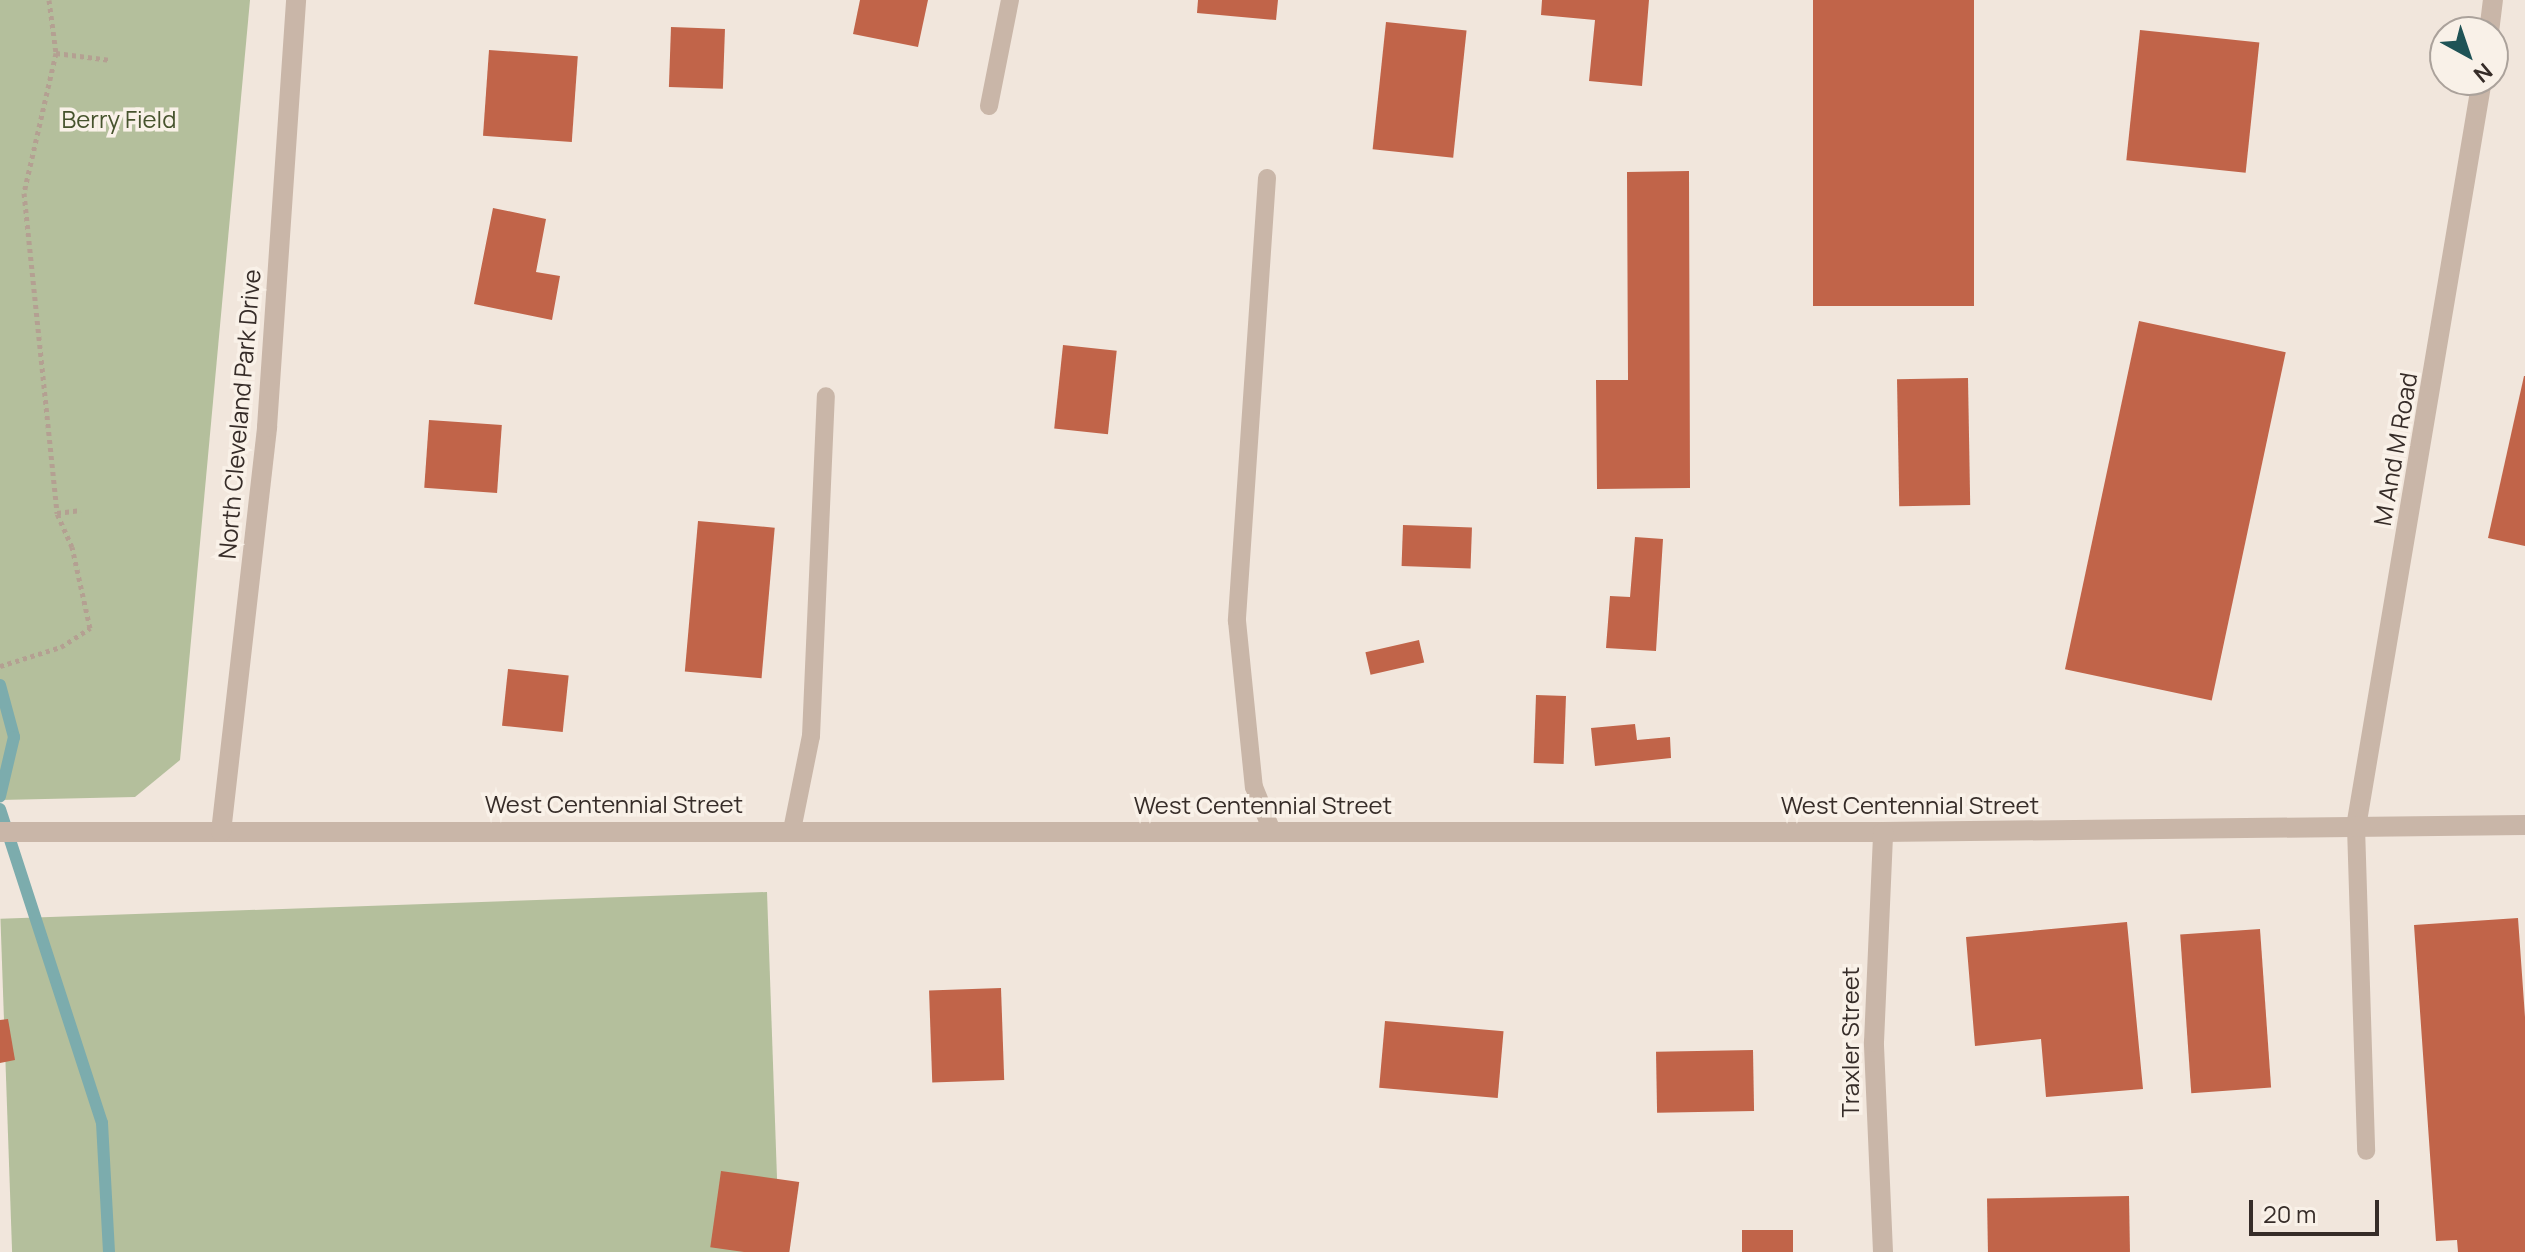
<!DOCTYPE html>
<html>
<head>
<meta charset="utf-8">
<style>
  body { margin:0 }
  #map { position:relative; width:2525px; height:1252px; overflow:hidden; background:#f1e6dc; font-family:Manrope,sans-serif }
  div>[style] { position:absolute }
  .green>* { inset:0; background:#b4bf9c; transform-origin:0 0 }
  .stream>* { height:12px; margin:-6px; padding:0 6px; transform-origin:6px; border-radius:6px; background:#7cacad }
  .building>* { inset:0; background:#c16449; transform-origin:0 0 }
  .path>* { height:5px; margin-top:-2.5px; transform-origin:0; background:repeating-linear-gradient(90deg,#b4a092 0 4px,transparent 0 8px) }
  .service>* { height:18px; margin:-9px; padding:0 9px; transform-origin:9px; border-radius:9px; background:#c9b6a8 }
  .minor>* { height:20px; margin:-10px; padding:0 10px; transform-origin:10px; border-radius:10px; background:#c9b6a8 }
  span { translate:-50% -50%; white-space:nowrap; text-align:center; line-height:1.15; -webkit-text-stroke:7px #f9f1e8; paint-order:stroke }
  .park-label { font-size:24px; color:#46532d }
  .street-label { font-size:24px; color:#362c28 }
  .north { position:absolute; left:2429px; top:16px; width:80px; height:80px; box-sizing:border-box; background:#f9f1e8; border:2px solid #aba29b; border-radius:50%; rotate:140deg; font-size:22px; font-weight:700; line-height:32px; text-align:center; color:#362c28 }
  .north::after { content:''; display:block; margin:auto; width:28px; height:36px; background:#1f5356; clip-path:polygon(50% 0,100% 100%,50% 72%,0 100%) }
  .scale { position:absolute; left:2249px; top:1200px; width:130px; height:36px; box-sizing:border-box; border:4px solid #362c28; border-top:0; padding-left:10px; font-size:24px; line-height:28px; white-space:nowrap; color:#362c28; -webkit-text-stroke:6px #f9f1e8; paint-order:stroke }
</style>
</head>
<body>
<div id="map">
  <div class="green">
    <i style="clip-path:polygon(0 0,250px 0,180px 760px,135px 797px,0 800px)"></i>
    <i style="left:767px;top:892px;width:360px;height:767px;rotate:88deg"></i>
  </div>
  <div class="stream">
    <i style="left:0;top:685px;width:54px;rotate:74.9deg"></i>
    <i style="left:14px;top:737px;width:61px;rotate:103.3deg"></i>
    <i style="left:0;top:809px;width:330px;rotate:72deg"></i>
    <i style="left:102px;top:1123px;width:129px;rotate:86.9deg"></i>
  </div>
  <div class="building">
    <i style="clip-path:polygon(860px 0,928px 0,918px 47px,853px 34px)"></i>
    <i style="clip-path:polygon(1198px 0,1278px 0,1276px 20px,1197px 13px)"></i>
    <i style="clip-path:polygon(1542px 0,1649px 0,1642px 86px,1589px 81px,1595px 20px,1541px 15px)"></i>
    <i style="left:1813px;top:0;width:161px;height:306px"></i>
    <i style="left:1386px;top:22px;width:81px;height:128px;rotate:6deg"></i>
    <i style="left:671px;top:27px;width:54px;height:60px;rotate:2deg"></i>
    <i style="left:2140px;top:30px;width:120px;height:131px;rotate:6deg"></i>
    <i style="left:489px;top:50px;width:89px;height:86px;rotate:4deg"></i>
    <i style="clip-path:polygon(1689px 171px,1690px 488px,1597px 489px,1596px 380px,1628px 380px,1627px 172px)"></i>
    <i style="clip-path:polygon(493px 208px,546px 219px,536px 272px,560px 276px,552px 320px,474px 304px)"></i>
    <i style="left:2139px;top:321px;width:150px;height:356px;rotate:12deg"></i>
    <i style="left:1063px;top:345px;width:54px;height:84px;rotate:6deg"></i>
    <i style="clip-path:polygon(2524px 376px,2525px 376px,2525px 546px,2488px 538px)"></i>
    <i style="left:1968px;top:378px;width:127px;height:71px;rotate:89deg"></i>
    <i style="left:429px;top:420px;width:73px;height:68px;rotate:4deg"></i>
    <i style="left:698px;top:521px;width:77px;height:151px;rotate:5deg"></i>
    <i style="left:1403px;top:525px;width:69px;height:41px;rotate:2deg"></i>
    <i style="clip-path:polygon(1635px 537px,1663px 539px,1656px 651px,1606px 648px,1610px 596px,1630px 597px)"></i>
    <i style="left:1419px;top:640px;width:23px;height:55px;rotate:77deg"></i>
    <i style="left:508px;top:669px;width:61px;height:57px;rotate:6deg"></i>
    <i style="left:1536px;top:695px;width:30px;height:68px;rotate:2deg"></i>
    <i style="clip-path:polygon(1635px 724px,1637px 740px,1670px 737px,1671px 758px,1595px 766px,1591px 728px)"></i>
    <i style="clip-path:polygon(2518px 918px,2525px 1017px,2525px 1252px,2458px 1252px,2457px 1240px,2436px 1241px,2414px 925px)"></i>
    <i style="clip-path:polygon(2127px 922px,2143px 1089px,2046px 1097px,2041px 1039px,1975px 1046px,1966px 937px)"></i>
    <i style="left:2260px;top:929px;width:159px;height:80px;rotate:86deg"></i>
    <i style="left:1001px;top:988px;width:92px;height:72px;rotate:88deg"></i>
    <i style="clip-path:polygon(8px 1019px,15px 1060px,0 1063px,0 1020px)"></i>
    <i style="left:1385px;top:1021px;width:119px;height:67px;rotate:5deg"></i>
    <i style="left:1753px;top:1050px;width:61px;height:97px;rotate:89deg"></i>
    <i style="left:721px;top:1171px;width:79px;height:77px;rotate:8deg"></i>
    <i style="left:2129px;top:1196px;width:56px;height:142px;rotate:89deg"></i>
    <i style="left:1793px;top:1230px;width:22px;height:51px;rotate:90deg"></i>
  </div>
  <div class="path">
    <i style="left:49px;top:0;width:53px;rotate:82.5deg"></i>
    <i style="left:56px;top:53px;width:144px;rotate:102.9deg"></i>
    <i style="left:24px;top:193px;width:322px;rotate:84.1deg"></i>
    <i style="left:56px;top:53px;width:55px;rotate:7.3deg"></i>
    <i style="left:0;top:666px;width:64px;rotate:-17.3deg"></i>
    <i style="left:61px;top:647px;width:35px;rotate:-33deg"></i>
    <i style="left:90px;top:628px;width:83px;rotate:-102.5deg"></i>
    <i style="left:72px;top:547px;width:37px;rotate:-114deg"></i>
    <i style="left:57px;top:513px;width:24px;rotate:-7deg"></i>
  </div>
  <div class="service">
    <i style="left:989px;top:106px;width:108px;rotate:-78.8deg"></i>
    <i style="left:1267px;top:178px;width:444px;rotate:93.9deg"></i>
    <i style="left:1237px;top:621px;width:167px;rotate:84.2deg"></i>
    <i style="left:1254px;top:787px;width:48px;rotate:67.8deg"></i>
    <i style="left:2356px;top:827px;width:324px;rotate:88.2deg"></i>
    <i style="left:792px;top:830px;width:96px;rotate:-78.6deg"></i>
    <i style="left:811px;top:736px;width:340px;rotate:-87.5deg"></i>
  </div>
  <div class="minor">
    <i style="left:2489px;top:32px;width:32px;rotate:-83deg"></i>
    <i style="left:2356px;top:827px;width:758px;rotate:-80.43deg"></i>
    <i style="left:0;top:832px;width:1883px"></i>
    <i style="left:1883px;top:832px;width:642px;rotate:-0.62deg"></i>
    <i style="left:221px;top:832px;width:408px;rotate:-83.5deg"></i>
    <i style="left:267px;top:427px;width:428px;rotate:-86.1deg"></i>
    <i style="left:1883px;top:1252px;width:210px;rotate:-92.5deg"></i>
    <i style="left:1874px;top:1042px;width:210px;rotate:-87.5deg"></i>
  </div>
  <div class="park-label">
    <span style="left:119px;top:119px">Berry Field</span>
  </div>
  <div class="street-label">
    <span style="left:239px;top:414px;rotate:-85deg">North Cleveland Park Drive</span>
    <span style="left:2395px;top:449px;rotate:-80deg">M And M Road</span>
    <span style="left:614px;top:804px">West Centennial Street</span>
    <span style="left:1263px;top:805px">West Centennial Street</span>
    <span style="left:1910px;top:805px">West Centennial Street</span>
    <span style="left:1850px;top:1042px;rotate:-90deg">Traxler Street</span>
  </div>
  <div class="north">N</div>
  <div class="scale">20 m</div>
</div>
</body>
</html>
